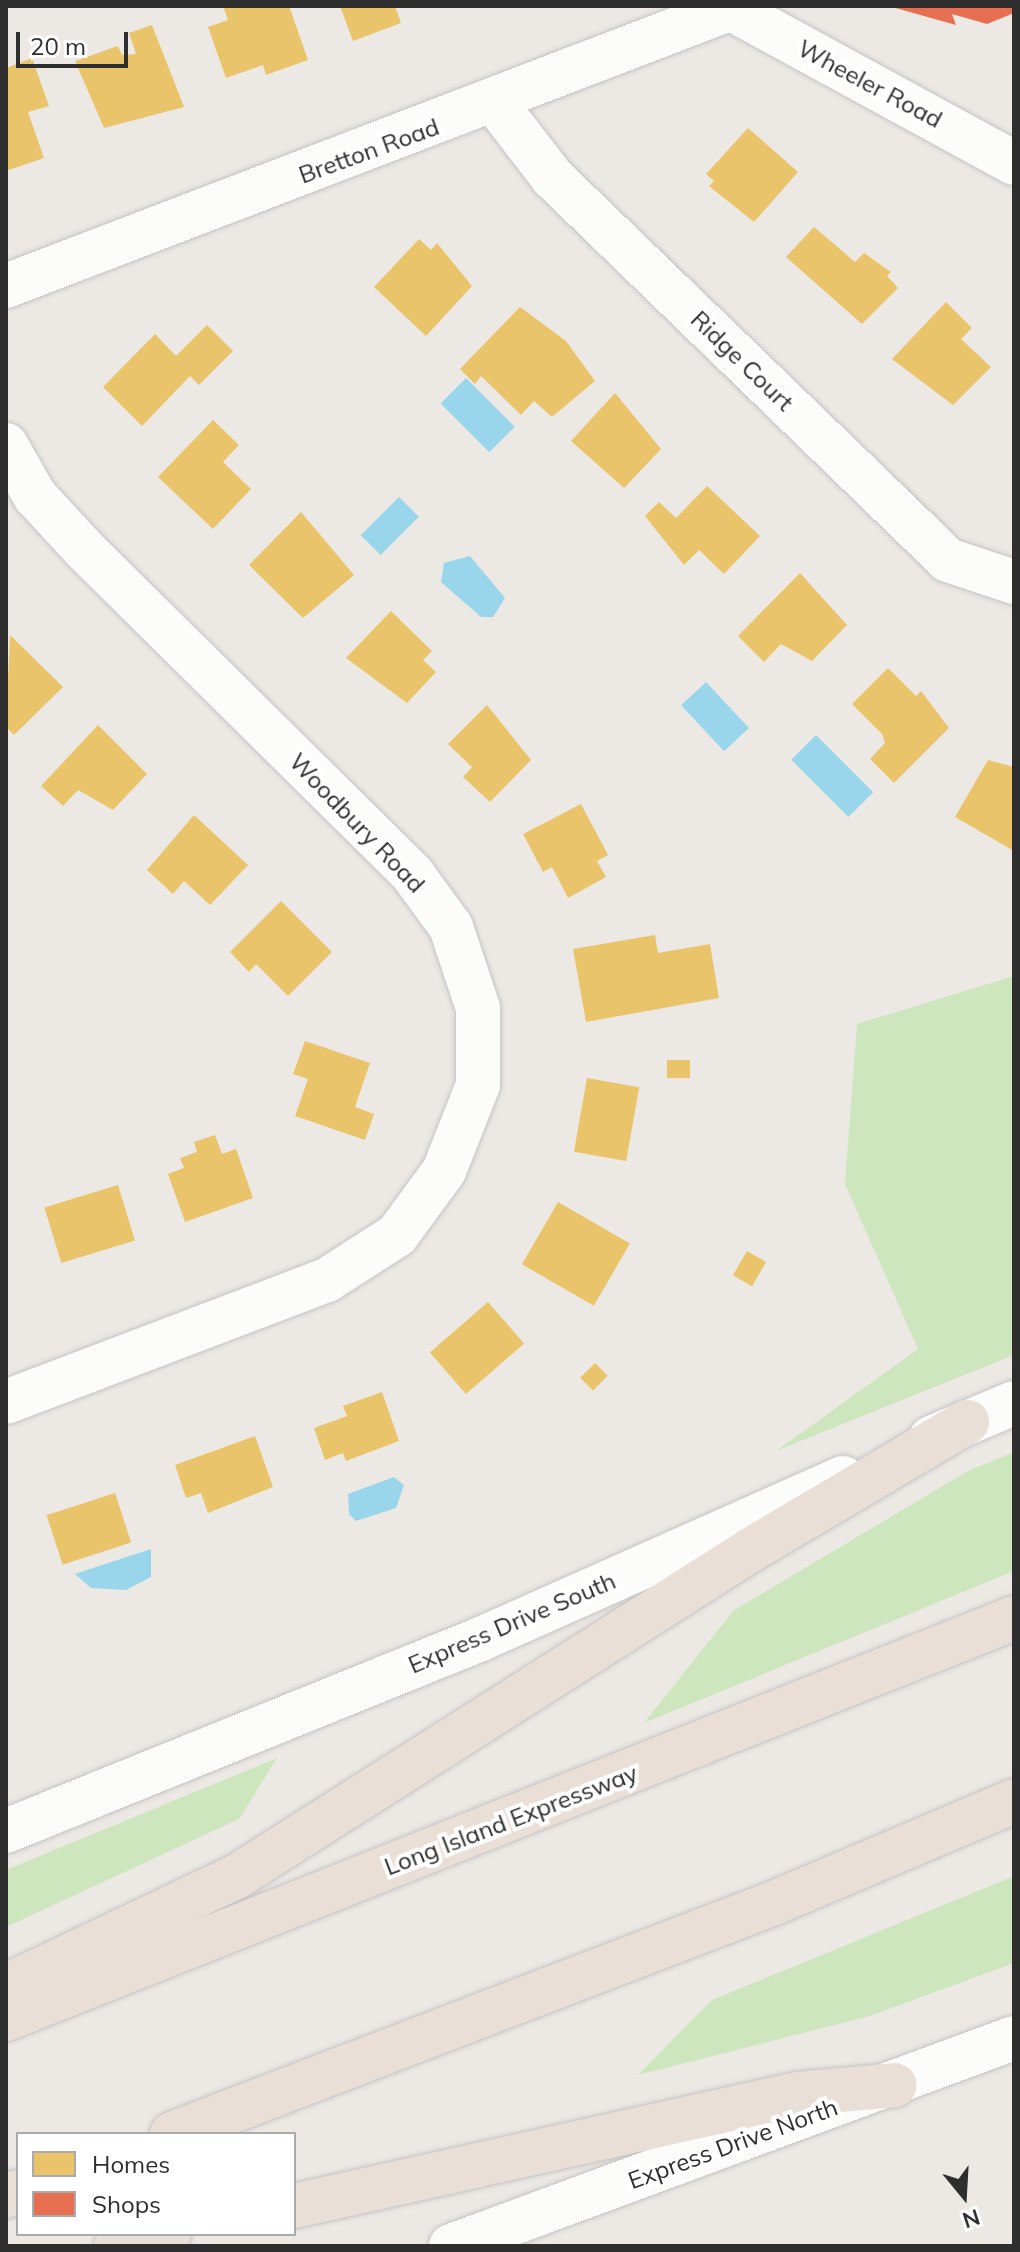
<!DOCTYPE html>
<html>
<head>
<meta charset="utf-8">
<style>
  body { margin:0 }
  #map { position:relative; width:1020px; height:2252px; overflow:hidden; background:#ece8e4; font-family:Mulish,sans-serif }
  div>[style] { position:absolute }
  .green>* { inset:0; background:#cee6be }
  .water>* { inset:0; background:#99d6ec; transform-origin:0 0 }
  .homes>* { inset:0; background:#e9c46a; transform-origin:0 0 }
  .shops>* { inset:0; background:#e76f51 }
  .roads { filter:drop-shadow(0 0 2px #c5c4c5) drop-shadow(0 0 2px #c5c4c5) }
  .street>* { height:44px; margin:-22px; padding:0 22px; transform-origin:22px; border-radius:22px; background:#fcfcfb }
  .secondary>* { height:44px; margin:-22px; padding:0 22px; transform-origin:22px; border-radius:22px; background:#fcfcfb }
  .highway>* { height:44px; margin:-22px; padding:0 22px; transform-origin:22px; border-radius:22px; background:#eadfd6 }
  span { translate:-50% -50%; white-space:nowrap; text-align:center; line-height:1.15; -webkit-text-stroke:8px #fff; paint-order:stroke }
  .street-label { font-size:24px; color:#2e2e2e }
  .frame { position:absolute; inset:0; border:8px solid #2e2e2e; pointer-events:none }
  .legend { position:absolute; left:16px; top:2132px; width:280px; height:104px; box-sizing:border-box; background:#fff; border:2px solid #ababab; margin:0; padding:10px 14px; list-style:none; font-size:24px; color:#2e2e2e }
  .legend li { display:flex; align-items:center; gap:16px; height:40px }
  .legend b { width:40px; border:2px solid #ababab }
  .north { position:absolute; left:924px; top:2156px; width:80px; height:80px; -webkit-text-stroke:6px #fff; paint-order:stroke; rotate:162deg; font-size:22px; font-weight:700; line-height:32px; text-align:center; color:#2e2e2e }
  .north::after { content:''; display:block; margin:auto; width:28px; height:36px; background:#2e2e2e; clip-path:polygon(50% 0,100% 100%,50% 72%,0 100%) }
  .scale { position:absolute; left:16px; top:32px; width:112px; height:36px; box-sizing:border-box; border:4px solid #2e2e2e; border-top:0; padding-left:10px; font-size:24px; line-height:28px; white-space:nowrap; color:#2e2e2e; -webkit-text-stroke:6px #fff; paint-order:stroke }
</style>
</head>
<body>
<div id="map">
  <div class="green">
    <i style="clip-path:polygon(1014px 976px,1014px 1355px,776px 1451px,918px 1349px,845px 1184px,857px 1024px)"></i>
    <i style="clip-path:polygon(1014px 1452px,1014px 1571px,644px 1723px,734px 1610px,970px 1470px)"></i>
    <i style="clip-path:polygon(277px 1758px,239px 1819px,6px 1927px,6px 1870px)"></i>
    <i style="clip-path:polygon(1014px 1876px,1014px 1963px,870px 2016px,638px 2075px,712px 2000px)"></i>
  </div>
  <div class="water">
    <i style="left:466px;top:378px;width:69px;height:36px;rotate:45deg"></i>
    <i style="left:399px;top:497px;width:28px;height:54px;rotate:45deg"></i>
    <i style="clip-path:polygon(470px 556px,505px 598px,493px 617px,481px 617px,441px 582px,444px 563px)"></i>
    <i style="left:706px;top:682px;width:63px;height:34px;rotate:47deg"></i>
    <i style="left:816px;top:735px;width:81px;height:35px;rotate:45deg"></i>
    <i style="clip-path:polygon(394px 1477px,404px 1485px,396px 1508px,356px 1521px,349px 1514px,348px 1494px)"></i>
    <i style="clip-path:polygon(151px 1549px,151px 1577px,126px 1590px,91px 1588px,75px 1574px)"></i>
  </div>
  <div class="homes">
    <i style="clip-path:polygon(223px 6px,289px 6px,308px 60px,266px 75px,263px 65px,226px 78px,208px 27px,228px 20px)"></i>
    <i style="clip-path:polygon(340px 6px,395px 6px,401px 23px,353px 41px)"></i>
    <i style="clip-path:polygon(152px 25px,184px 107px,104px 128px,75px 61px,118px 46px,122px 55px,136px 54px,129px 33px)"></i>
    <i style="clip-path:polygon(32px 58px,49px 106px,28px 112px,44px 158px,6px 171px,6px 68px)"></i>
    <i style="clip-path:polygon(748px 128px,798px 172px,754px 222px,709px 186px,714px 181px,706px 174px)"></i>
    <i style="clip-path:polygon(814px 227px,855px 262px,864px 253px,891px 272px,887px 276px,898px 288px,862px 324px,786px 257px)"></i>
    <i style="clip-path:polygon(419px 239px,431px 250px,437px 243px,472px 286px,426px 336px,374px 287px)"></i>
    <i style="clip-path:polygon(946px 302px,972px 328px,961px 339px,991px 367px,953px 405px,892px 359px)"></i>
    <i style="clip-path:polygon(520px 307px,566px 341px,595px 381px,552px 417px,534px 401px,521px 415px,481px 376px,475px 384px,460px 369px)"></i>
    <i style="clip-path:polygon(207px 325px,233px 351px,199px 385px,190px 376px,142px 426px,103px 387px,155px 334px,176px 356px)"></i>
    <i style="clip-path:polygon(615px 393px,661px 449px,624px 488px,571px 441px)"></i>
    <i style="clip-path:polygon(213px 420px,239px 445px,223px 462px,251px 489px,213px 529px,158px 477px)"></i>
    <i style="clip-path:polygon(707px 486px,760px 536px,724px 574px,699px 550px,684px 565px,645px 516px,659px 502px,676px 518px)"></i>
    <i style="clip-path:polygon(301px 512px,354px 575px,303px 618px,249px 565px)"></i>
    <i style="clip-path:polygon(800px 573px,847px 625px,812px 661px,781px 644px,764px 662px,738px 636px)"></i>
    <i style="clip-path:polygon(391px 611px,432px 651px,423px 660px,436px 672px,407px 703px,346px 658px)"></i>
    <i style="clip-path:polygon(10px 635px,63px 687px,14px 735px,6px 727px)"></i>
    <i style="clip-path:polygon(888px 668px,916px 696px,921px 691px,949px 728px,894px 783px,870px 759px,885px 743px,882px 734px,852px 704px)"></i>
    <i style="clip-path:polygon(487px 705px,531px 760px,490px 802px,463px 777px,472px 767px,448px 744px)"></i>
    <i style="clip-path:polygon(98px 725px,147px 774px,113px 810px,78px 790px,63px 806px,41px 786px)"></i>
    <i style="clip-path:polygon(988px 760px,1014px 767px,1014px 851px,955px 817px)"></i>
    <i style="clip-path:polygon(581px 804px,608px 855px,597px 861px,606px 877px,568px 898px,552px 867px,543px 872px,523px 834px)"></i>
    <i style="clip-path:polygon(194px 815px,248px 865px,210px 905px,184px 881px,173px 894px,147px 870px)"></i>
    <i style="clip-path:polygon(281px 901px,332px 952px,288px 996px,256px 964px,249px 972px,230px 952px)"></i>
    <i style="clip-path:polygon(655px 935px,658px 953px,710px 944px,719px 998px,586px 1022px,573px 949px)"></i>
    <i style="clip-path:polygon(305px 1041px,370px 1063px,355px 1107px,374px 1114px,365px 1140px,295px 1116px,308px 1079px,293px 1074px)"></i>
    <i style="left:667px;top:1060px;width:23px;height:18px"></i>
    <i style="left:587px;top:1078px;width:53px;height:75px;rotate:10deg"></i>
    <i style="clip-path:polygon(215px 1135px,222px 1154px,236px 1149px,253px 1198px,185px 1222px,168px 1174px,184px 1168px,180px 1158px,197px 1152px,194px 1142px)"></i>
    <i style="left:118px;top:1185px;width:58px;height:77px;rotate:73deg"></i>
    <i style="left:558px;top:1202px;width:83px;height:72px;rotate:30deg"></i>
    <i style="left:747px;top:1251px;width:22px;height:28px;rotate:30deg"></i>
    <i style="left:488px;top:1302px;width:55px;height:77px;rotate:49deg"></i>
    <i style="left:595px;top:1363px;width:18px;height:21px;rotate:45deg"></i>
    <i style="clip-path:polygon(382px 1392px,399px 1441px,346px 1461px,343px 1453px,325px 1460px,314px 1428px,347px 1416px,343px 1406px)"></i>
    <i style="clip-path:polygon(255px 1436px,273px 1487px,208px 1513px,201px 1493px,186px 1498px,175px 1465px)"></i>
    <i style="left:115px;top:1493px;width:52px;height:72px;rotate:72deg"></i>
  </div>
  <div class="shops">
    <i style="clip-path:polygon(1014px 6px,1014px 13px,987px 24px,952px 14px,956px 25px,892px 7px)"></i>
  </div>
  <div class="roads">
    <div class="street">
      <i style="left:496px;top:104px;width:93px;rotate:52.4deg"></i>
      <i style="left:553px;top:178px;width:549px;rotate:44.04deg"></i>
      <i style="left:948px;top:560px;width:70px;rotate:18.4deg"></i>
      <i style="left:6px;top:286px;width:774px;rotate:-20.96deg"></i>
      <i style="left:6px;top:445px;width:59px;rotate:60.4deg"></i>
      <i style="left:35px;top:496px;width:72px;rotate:47.2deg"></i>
      <i style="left:84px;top:549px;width:463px;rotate:44.7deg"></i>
      <i style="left:413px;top:875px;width:64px;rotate:53.8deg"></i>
      <i style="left:451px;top:927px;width:85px;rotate:71.6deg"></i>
      <i style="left:478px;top:1008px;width:77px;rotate:90deg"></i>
      <i style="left:478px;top:1085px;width:92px;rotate:111.6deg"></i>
      <i style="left:444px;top:1171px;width:79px;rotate:126.3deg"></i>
      <i style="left:397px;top:1235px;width:83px;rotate:147.3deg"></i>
      <i style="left:327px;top:1280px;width:343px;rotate:159.2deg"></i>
    </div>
    <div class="secondary">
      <i style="left:726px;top:6px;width:328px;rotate:28.6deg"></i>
      <i style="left:931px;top:1438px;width:90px;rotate:-22.9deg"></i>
      <i style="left:6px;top:1831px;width:512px;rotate:-22.01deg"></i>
      <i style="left:481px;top:1639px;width:396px;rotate:-24deg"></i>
      <i style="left:451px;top:2246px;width:600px;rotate:-20.28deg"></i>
    </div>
    <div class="highway">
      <i style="left:6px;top:1986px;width:255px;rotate:-25.4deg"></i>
      <i style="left:236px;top:1877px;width:611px;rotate:-32.44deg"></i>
      <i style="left:752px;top:1549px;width:250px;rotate:-30.6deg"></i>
      <i style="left:6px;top:2019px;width:1085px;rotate:-21.69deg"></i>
      <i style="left:172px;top:2134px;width:645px;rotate:-20.99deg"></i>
      <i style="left:774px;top:1903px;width:261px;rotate:-23deg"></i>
      <i style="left:6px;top:2196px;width:13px;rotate:-18deg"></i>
      <i style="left:294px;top:2206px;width:516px;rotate:-12.53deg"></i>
      <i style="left:798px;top:2094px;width:97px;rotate:-5.3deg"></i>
      <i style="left:116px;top:2246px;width:54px;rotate:-12.8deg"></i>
    </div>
  </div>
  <div class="street-label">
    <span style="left:870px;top:84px;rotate:28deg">Wheeler Road</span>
    <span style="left:369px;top:151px;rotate:-20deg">Bretton Road</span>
    <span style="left:742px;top:361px;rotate:44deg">Ridge Court</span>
    <span style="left:357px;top:823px;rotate:46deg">Woodbury Road</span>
    <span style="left:512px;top:1623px;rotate:-23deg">Express Drive South</span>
    <span style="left:511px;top:1820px;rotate:-21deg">Long Island Expressway</span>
    <span style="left:733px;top:2144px;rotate:-20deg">Express Drive North</span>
  </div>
  <div class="frame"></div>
  <ul class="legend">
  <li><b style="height:22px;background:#e9c46a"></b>Homes</li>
  <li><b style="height:22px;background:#e76f51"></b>Shops</li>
  </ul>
  <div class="north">N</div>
  <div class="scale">20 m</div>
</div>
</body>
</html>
